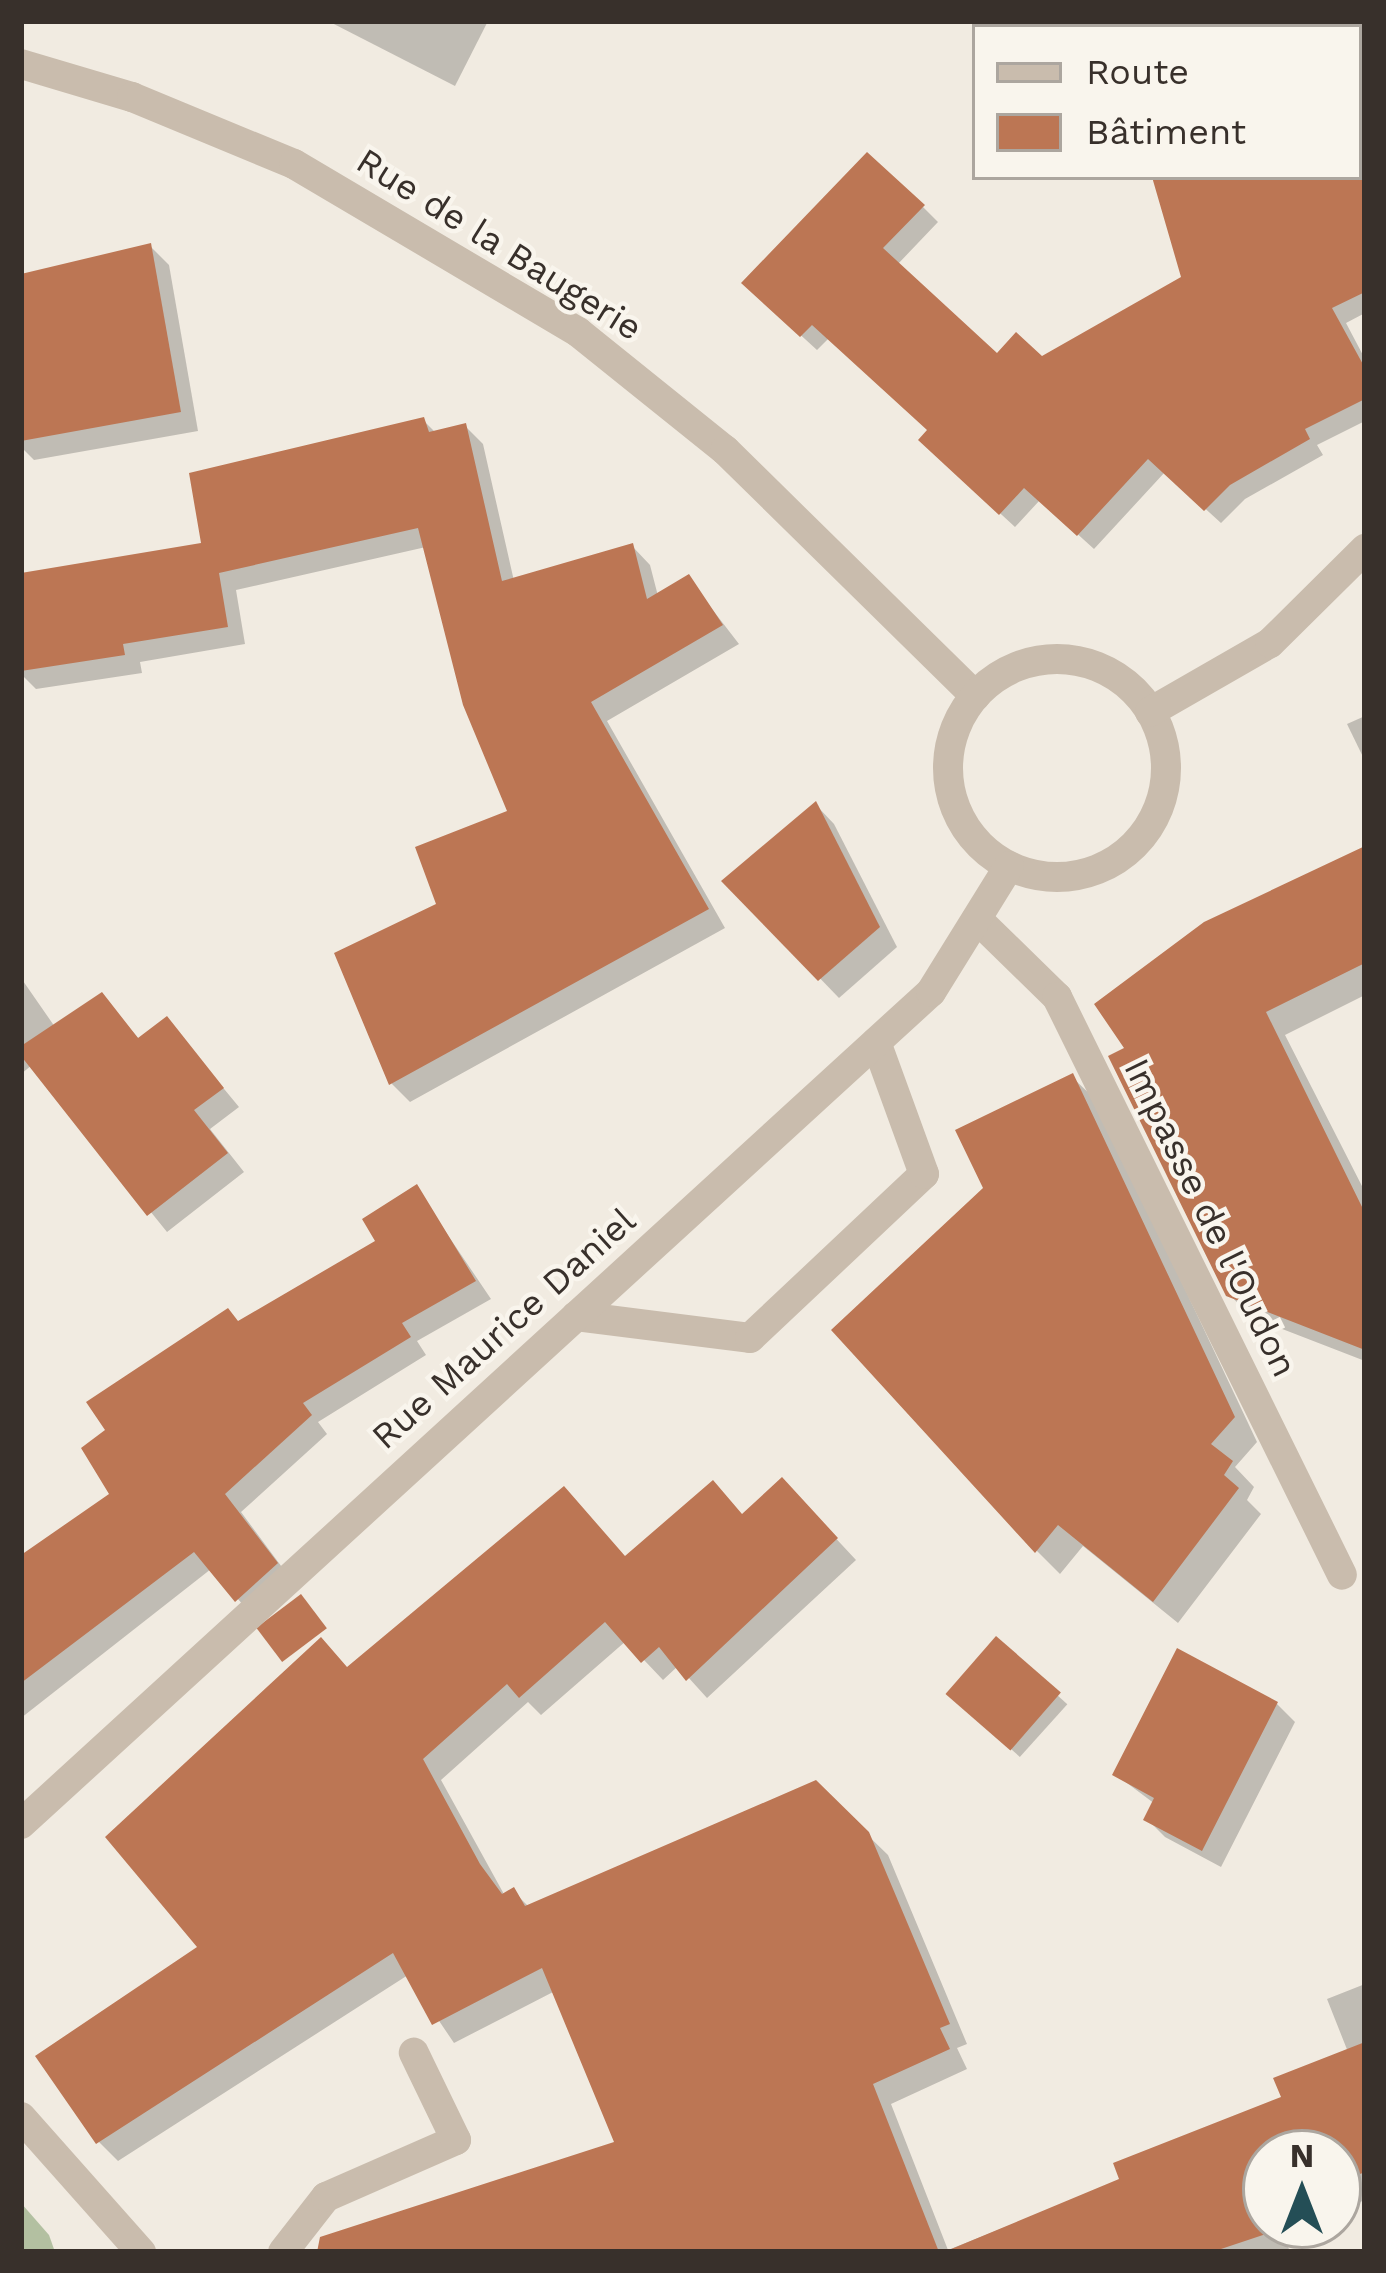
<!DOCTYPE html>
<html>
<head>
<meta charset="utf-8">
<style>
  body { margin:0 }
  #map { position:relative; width:1386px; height:2273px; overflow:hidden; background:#f1ebe1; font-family:"Work Sans",sans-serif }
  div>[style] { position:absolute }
  .green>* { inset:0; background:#b3c0a1 }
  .shadow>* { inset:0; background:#0003; transform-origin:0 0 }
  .building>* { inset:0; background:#bc7654; transform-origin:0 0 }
  .service>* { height:30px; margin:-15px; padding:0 15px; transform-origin:15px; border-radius:15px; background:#c9bcad }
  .minor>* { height:30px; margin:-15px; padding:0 15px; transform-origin:15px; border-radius:15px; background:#c9bcad }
  .tertiary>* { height:30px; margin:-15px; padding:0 15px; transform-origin:15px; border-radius:15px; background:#c9bcad }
  .tertiary>.ring { margin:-15px; padding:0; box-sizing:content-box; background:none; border:30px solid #c9bcad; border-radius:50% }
  span { translate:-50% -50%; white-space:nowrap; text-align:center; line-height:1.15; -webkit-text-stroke:9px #f9f5ed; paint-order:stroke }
  .street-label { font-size:36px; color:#38302b }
  .frame { position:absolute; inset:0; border:24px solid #38302b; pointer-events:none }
  .legend { position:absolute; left:972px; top:24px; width:390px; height:156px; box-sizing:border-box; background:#f9f5ed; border:3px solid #aca69f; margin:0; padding:15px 21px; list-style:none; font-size:36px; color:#38302b }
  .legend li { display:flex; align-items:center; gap:24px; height:60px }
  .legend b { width:60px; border:3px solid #aca69f }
  .north { position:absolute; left:1242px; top:2129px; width:120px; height:120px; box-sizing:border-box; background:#f9f5ed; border:3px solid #aca69f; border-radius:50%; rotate:0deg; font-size:33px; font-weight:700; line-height:48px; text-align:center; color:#38302b }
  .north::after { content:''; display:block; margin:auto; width:42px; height:54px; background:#244e56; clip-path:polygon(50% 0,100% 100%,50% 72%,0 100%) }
</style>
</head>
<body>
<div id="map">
  <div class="green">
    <i style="clip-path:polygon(21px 2203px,49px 2235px,55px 2252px,21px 2252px)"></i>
  </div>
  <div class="shadow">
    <i style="clip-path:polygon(328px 21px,488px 21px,455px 86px)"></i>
    <i style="clip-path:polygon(1365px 130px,1365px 313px,1346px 323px,1365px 359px,1365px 421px,1317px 445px,1323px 455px,1245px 499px,1221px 523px,1165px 472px,1094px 549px,1040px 500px,1015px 527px,937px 455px,931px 430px,829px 338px,817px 350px,760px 298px,923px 207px,938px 222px,897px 265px,997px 357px,1042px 360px,1184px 279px,1272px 177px,1359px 177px)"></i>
    <i style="clip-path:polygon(150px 246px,169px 265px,198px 431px,34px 460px,21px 447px,21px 275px)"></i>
    <i style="clip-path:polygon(424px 421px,436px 433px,465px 426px,483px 444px,514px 581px,632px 546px,650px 565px,658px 596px,688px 578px,739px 644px,607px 721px,725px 928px,410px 1102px,392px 1084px,338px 954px,440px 906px,511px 812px,426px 547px,236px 590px,245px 644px,140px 662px,142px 673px,36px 689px,21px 674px,21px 576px,204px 545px)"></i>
    <i style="clip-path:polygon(1365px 716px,1365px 761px,1347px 724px)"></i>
    <i style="clip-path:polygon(816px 805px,834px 824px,897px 947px,839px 998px,726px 881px)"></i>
    <i style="clip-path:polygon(1365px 893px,1365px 995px,1285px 1035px,1365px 1192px,1365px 1361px,1251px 1317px,1229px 1294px,1112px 1057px)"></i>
    <i style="clip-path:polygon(21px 978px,55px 1027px,102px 996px,140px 1040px,167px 1020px,239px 1107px,210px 1129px,244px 1172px,167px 1232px,32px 1065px,21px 1074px)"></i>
    <i style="clip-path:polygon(1072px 1077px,1096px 1100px,1257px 1442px,1235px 1467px,1254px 1487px,1247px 1500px,1261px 1514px,1178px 1623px,1083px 1546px,1060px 1574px,1037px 1551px,987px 1189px)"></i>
    <i style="clip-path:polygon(416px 1188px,491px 1299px,417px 1341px,426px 1355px,318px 1422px,327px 1434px,241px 1512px,293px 1582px,254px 1617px,211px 1569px,21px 1718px,21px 1559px,113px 1495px,239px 1324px,379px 1242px)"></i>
    <i style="clip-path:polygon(801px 1501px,856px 1560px,707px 1698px,678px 1666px,663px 1680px,626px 1641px,541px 1715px,528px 1702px,441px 1780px,505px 1896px,513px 1891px,529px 1907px,815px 1784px,888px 1855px,967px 2044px,957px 2048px,967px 2069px,891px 2104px,948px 2250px,1123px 2180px,1285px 2099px,1348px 2052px,1327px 1999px,1365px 1984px,1365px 2200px,1338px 2211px,1338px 2153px,1266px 2153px,1266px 2225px,1302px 2225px,1283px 2233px,1290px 2252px,357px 2252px,618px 2144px,555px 1991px,454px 2043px,408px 1975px,118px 2161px,99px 2142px,348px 1670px,627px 1559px)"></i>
    <i style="left:996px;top:1640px;width:96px;height:71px;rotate:42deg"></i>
    <i style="clip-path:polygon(1277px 1704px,1295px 1722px,1221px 1867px,1165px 1837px,1147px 1819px,1155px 1804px,1115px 1774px)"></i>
  </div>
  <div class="building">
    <i style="clip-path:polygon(867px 152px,925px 205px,883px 248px,997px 353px,1016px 332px,1042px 356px,1181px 277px,1152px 177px,1365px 177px,1365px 292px,1332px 308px,1365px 368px,1365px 399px,1305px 429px,1310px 439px,1230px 485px,1204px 511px,1148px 459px,1077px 536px,1024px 488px,999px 515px,918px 440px,927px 430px,812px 325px,800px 337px,741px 283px)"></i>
    <i style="clip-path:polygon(151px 243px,181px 412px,21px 441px,21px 274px)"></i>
    <i style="clip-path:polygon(424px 417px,429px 432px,466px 423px,502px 581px,633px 543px,647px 599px,689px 574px,723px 625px,591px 702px,709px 909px,389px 1085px,334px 953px,436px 904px,415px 847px,507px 811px,463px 705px,418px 528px,219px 573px,228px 627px,123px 644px,125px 655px,21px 671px,21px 573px,201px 543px,189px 473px)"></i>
    <i style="clip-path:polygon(816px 801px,880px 927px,818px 981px,721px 881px)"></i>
    <i style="clip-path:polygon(1365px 846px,1365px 963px,1266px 1012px,1365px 1213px,1365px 1350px,1226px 1296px,1108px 1056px,1124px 1048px,1094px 1004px,1204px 922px)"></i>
    <i style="clip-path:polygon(102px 992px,138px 1038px,167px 1016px,224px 1088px,194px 1110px,228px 1153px,147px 1216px,21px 1056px,21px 1046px)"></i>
    <i style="clip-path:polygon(1073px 1073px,1235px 1417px,1211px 1444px,1233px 1461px,1224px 1475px,1239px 1488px,1153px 1602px,1058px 1525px,1035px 1553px,831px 1330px,983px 1188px,955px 1130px)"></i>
    <i style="clip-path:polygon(417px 1184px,476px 1281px,402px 1323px,411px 1337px,303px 1403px,312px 1415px,225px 1494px,278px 1563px,235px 1602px,194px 1552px,21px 1683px,21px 1555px,109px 1494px,81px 1448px,105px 1430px,86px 1402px,228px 1308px,238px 1321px,375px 1241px,362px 1219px)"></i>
    <i style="clip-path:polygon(782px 1477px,838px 1538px,686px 1681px,659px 1647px,641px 1663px,605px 1622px,519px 1698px,507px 1684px,423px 1759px,480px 1864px,502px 1894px,514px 1887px,525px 1906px,816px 1780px,869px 1832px,950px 2024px,940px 2028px,950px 2049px,873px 2084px,939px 2252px,317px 2252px,320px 2237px,614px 2142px,542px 1968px,432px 2025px,393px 1953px,96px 2144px,35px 2056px,197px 1947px,105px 1837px,321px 1637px,347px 1667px,564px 1486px,625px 1556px,713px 1480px,742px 1514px)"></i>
    <i style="left:301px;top:1594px;width:43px;height:56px;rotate:53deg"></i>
    <i style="left:996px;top:1636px;width:86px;height:77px;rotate:41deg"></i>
    <i style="clip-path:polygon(1177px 1648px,1278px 1702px,1202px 1851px,1143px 1820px,1154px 1798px,1112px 1775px)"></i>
    <i style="clip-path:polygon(1365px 2042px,1365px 2172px,1338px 2183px,1338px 2153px,1266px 2153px,1272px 2232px,1212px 2252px,944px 2252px,1119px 2179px,1113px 2163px,1281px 2097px,1273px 2078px)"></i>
  </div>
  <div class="service">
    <i style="left:977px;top:919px;width:112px;rotate:44.3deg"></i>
    <i style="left:1057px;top:997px;width:644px;rotate:63.75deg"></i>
    <i style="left:576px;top:1316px;width:175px;rotate:7.2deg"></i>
    <i style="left:750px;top:1338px;width:239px;rotate:-43.3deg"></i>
    <i style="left:924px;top:1174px;width:140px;rotate:-110deg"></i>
    <i style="left:283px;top:2252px;width:70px;rotate:-52deg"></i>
    <i style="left:326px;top:2197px;width:142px;rotate:-23.7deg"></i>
    <i style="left:456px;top:2140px;width:97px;rotate:-115.8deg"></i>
  </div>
  <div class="minor">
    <i style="left:21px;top:64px;width:116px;rotate:16.6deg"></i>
    <i style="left:132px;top:97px;width:175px;rotate:22.5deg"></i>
    <i style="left:294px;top:164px;width:330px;rotate:30.6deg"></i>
    <i style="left:578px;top:332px;width:189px;rotate:38.8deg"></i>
    <i style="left:725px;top:450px;width:351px;rotate:44.5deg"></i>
    <i style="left:21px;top:2117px;width:181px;rotate:48.4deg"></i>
  </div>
  <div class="tertiary">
    <i class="ring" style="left:948px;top:659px;width:188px;height:188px"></i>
    <i style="left:1150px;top:712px;width:138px;rotate:-29.9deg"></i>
    <i style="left:1270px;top:643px;width:134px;rotate:-44.7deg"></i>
    <i style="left:21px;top:1824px;width:1233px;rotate:-42.44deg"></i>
    <i style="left:931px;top:992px;width:148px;rotate:-58.2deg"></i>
  </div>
  <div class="street-label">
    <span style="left:499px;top:245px;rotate:32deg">Rue de la Baugerie</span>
    <span style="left:1210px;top:1218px;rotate:64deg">Impasse de l'Oudon</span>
    <span style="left:504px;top:1329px;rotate:-42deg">Rue Maurice Daniel</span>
  </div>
  <div class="frame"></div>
  <ul class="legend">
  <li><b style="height:15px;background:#c9bcad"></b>Route</li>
  <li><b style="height:33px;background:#bc7654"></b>Bâtiment</li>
  </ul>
  <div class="north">N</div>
</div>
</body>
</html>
